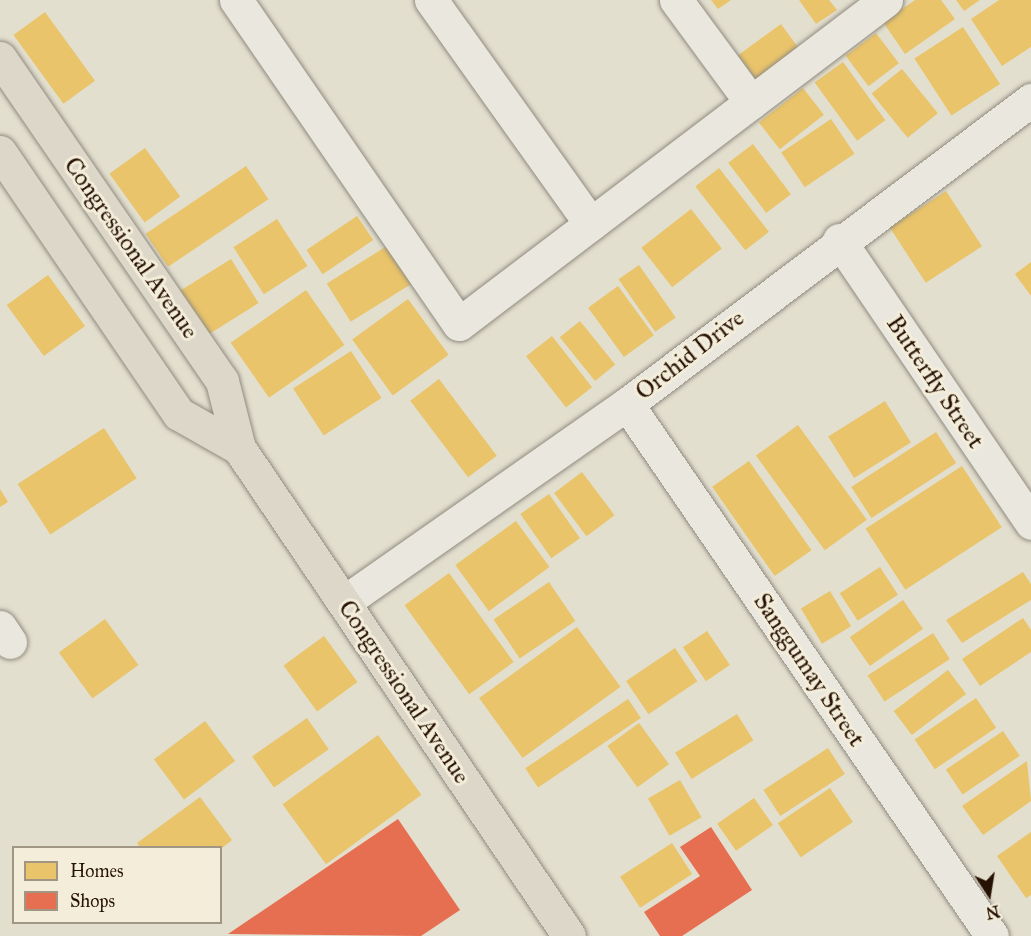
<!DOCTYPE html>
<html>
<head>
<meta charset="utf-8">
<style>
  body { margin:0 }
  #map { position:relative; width:1031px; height:936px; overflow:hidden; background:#e3dfce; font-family:"IM FELL Great Primer",serif }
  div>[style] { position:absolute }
  .homes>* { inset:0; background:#e9c46a; transform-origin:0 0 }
  .shops>* { inset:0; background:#e76f51 }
  .roads { filter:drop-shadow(0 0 2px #908b80) drop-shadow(0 0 2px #908b80) }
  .minor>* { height:33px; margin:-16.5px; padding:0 16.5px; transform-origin:16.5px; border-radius:16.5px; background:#eae7de }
  .major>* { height:33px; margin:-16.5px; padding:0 16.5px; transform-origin:16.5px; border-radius:16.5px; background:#ddd7c9 }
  span { translate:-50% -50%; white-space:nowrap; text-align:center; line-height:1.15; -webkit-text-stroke:6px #f3edd9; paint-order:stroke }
  .street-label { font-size:24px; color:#261103 }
  .legend { position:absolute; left:12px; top:846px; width:210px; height:78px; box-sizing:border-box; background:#f3edd9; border:2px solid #a19583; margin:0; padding:8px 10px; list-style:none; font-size:18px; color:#261103 }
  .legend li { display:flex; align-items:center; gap:12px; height:30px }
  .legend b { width:30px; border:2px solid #a19583 }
  .north { position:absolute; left:959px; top:864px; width:60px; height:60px; -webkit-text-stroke:4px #f3edd9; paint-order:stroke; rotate:168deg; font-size:16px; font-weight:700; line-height:24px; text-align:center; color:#261103 }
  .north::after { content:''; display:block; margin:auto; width:21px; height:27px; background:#261103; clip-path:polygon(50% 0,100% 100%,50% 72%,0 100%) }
</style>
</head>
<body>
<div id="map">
  <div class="homes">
    <i style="clip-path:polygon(711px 0,731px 0,718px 9px)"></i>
    <i style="clip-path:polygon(799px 0,829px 0,837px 10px,816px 24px)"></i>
    <i style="clip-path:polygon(915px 0,941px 0,955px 19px,905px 54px,883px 22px)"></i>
    <i style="clip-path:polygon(956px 0,980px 0,964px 11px)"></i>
    <i style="clip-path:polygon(999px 0,1031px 0,1031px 47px,1002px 66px,971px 19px)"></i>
    <i style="left:45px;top:12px;width:85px;height:39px;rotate:54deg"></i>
    <i style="left:781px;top:24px;width:31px;height:53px;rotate:54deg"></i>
    <i style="left:963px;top:27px;width:68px;height:58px;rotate:57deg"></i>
    <i style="left:876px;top:33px;width:38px;height:38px;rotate:53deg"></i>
    <i style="left:843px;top:62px;width:72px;height:35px;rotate:54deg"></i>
    <i style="left:902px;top:69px;width:57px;height:39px;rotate:51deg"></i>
    <i style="left:803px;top:88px;width:34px;height:56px;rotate:52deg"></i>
    <i style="left:831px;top:119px;width:42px;height:60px;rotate:56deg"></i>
    <i style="left:753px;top:144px;width:63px;height:31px;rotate:53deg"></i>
    <i style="left:145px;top:148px;width:60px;height:44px;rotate:54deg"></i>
    <i style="left:246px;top:166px;width:40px;height:121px;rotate:56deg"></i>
    <i style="left:719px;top:168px;width:81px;height:30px;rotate:52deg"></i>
    <i style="left:946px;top:191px;width:66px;height:67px;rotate:57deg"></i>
    <i style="left:691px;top:209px;width:50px;height:63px;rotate:52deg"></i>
    <i style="left:357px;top:216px;width:29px;height:61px;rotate:56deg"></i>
    <i style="left:277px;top:219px;width:56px;height:52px;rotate:57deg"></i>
    <i style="left:387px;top:246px;width:45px;height:71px;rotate:58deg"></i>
    <i style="left:231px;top:259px;width:52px;height:61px;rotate:58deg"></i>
    <i style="clip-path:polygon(1031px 262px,1031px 296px,1015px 274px)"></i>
    <i style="left:639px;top:265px;width:64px;height:25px;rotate:55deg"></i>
    <i style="left:48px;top:275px;width:63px;height:51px;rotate:54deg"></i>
    <i style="left:618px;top:286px;width:61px;height:37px;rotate:54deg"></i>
    <i style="left:306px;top:290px;width:67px;height:92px;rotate:55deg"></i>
    <i style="left:408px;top:299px;width:69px;height:69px;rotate:54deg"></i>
    <i style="left:580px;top:321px;width:56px;height:26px;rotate:51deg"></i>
    <i style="left:552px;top:336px;width:65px;height:33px;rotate:52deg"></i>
    <i style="left:351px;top:351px;width:56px;height:69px;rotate:57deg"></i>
    <i style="left:439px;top:379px;width:96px;height:36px;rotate:53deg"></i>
    <i style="left:885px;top:401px;width:49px;height:67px;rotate:58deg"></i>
    <i style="left:798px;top:425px;width:117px;height:52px;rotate:54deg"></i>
    <i style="left:104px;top:428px;width:60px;height:103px;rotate:57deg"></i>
    <i style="left:936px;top:432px;width:37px;height:101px;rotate:57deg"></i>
    <i style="left:749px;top:461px;width:109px;height:45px;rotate:55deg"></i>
    <i style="left:962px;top:466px;width:73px;height:115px;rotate:57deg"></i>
    <i style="left:582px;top:472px;width:54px;height:35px;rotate:53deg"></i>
    <i style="clip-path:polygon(0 489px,8px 502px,0 507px)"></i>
    <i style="left:549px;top:494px;width:54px;height:35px;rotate:55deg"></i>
    <i style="left:516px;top:521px;width:57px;height:75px;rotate:54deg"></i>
    <i style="left:880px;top:567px;width:33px;height:48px;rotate:57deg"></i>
    <i style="clip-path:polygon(1023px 572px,1031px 584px,1031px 600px,962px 643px,946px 620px)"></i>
    <i style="left:449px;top:573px;width:110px;height:55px;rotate:54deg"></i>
    <i style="left:549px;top:582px;width:47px;height:67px;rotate:56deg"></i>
    <i style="left:830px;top:591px;width:41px;height:34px;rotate:59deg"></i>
    <i style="left:903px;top:600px;width:35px;height:65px;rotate:55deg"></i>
    <i style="clip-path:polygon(1023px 618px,1031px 630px,1031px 652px,980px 686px,962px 659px)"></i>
    <i style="left:105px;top:619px;width:57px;height:57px;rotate:54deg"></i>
    <i style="left:577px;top:627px;width:74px;height:121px;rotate:54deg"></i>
    <i style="left:707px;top:631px;width:41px;height:29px;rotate:56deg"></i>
    <i style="left:933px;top:633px;width:31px;height:78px;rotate:57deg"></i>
    <i style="left:324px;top:636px;width:57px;height:50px;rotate:54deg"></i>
    <i style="left:675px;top:648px;width:40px;height:59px;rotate:56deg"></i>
    <i style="left:948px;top:670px;width:30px;height:68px;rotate:53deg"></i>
    <i style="left:976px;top:698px;width:36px;height:74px;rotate:56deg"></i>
    <i style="left:628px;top:699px;width:23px;height:124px;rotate:56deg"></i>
    <i style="left:737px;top:714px;width:31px;height:73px;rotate:58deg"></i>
    <i style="left:307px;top:718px;width:38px;height:67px;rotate:55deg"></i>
    <i style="left:205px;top:721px;width:50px;height:64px;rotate:53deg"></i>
    <i style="left:639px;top:723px;width:51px;height:39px;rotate:54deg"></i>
    <i style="left:1003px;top:731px;width:30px;height:69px;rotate:56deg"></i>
    <i style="left:378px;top:735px;width:74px;height:118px;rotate:54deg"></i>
    <i style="left:828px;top:748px;width:31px;height:77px;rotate:57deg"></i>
    <i style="clip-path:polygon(1027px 761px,1031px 801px,983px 835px,962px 806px)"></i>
    <i style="left:680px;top:780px;width:43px;height:37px;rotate:60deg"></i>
    <i style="left:830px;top:788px;width:41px;height:63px;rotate:56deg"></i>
    <i style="clip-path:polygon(200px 797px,232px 840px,222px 848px,141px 848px,137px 843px)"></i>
    <i style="left:754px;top:798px;width:33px;height:45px;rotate:55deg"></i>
    <i style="clip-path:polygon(1031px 832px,1031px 895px,1026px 898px,997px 856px)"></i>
    <i style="left:672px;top:843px;width:37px;height:62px;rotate:57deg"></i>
  </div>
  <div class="shops">
    <i style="clip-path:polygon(398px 819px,460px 910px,421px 936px,228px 934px)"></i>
    <i style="clip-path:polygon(711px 827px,752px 890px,682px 936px,660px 936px,644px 912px,700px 876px,680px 847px)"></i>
  </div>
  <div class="roads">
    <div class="minor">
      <i style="left:236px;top:0;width:393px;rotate:55.5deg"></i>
      <i style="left:459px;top:324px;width:536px;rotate:-37.19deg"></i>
      <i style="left:431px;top:0;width:275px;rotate:54.5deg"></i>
      <i style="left:676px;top:0;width:127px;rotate:53.7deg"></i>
      <i style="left:839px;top:240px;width:342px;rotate:55.8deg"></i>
      <i style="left:627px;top:404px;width:645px;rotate:55.55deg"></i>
      <i style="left:344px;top:602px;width:345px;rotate:-35deg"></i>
      <i style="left:627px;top:404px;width:506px;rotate:-36.96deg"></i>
      <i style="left:0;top:627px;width:18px;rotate:56deg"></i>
    </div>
    <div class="major">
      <i style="left:0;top:58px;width:392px;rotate:55.5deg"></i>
      <i style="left:222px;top:381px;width:69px;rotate:75.8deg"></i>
      <i style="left:239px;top:448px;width:589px;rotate:55.93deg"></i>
      <i style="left:0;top:152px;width:317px;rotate:55.7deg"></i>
      <i style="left:179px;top:414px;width:69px;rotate:29.5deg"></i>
    </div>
  </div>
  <div class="street-label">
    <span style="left:131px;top:248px;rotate:55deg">Congressional Avenue</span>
    <span style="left:690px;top:355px;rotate:-38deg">Orchid Drive</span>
    <span style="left:935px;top:382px;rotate:56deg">Butterfly Street</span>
    <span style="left:809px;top:670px;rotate:56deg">Sanggumay Street</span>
    <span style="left:404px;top:692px;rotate:56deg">Congressional Avenue</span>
  </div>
  <ul class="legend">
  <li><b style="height:16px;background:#e9c46a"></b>Homes</li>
  <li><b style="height:16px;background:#e76f51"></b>Shops</li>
  </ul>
  <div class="north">N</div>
</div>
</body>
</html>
